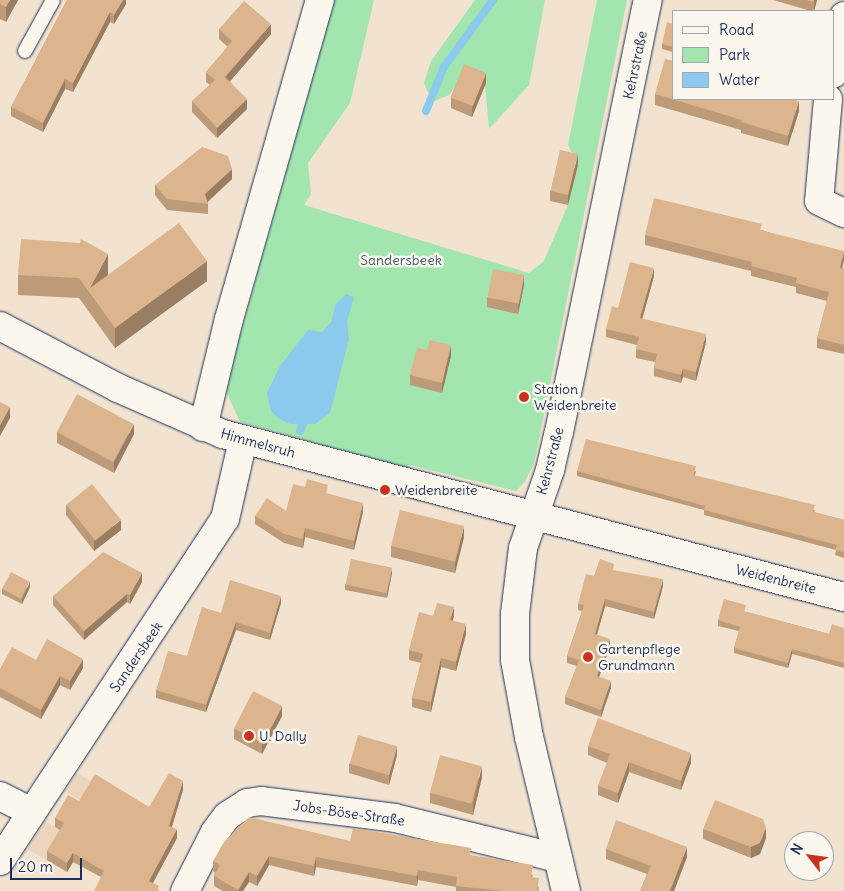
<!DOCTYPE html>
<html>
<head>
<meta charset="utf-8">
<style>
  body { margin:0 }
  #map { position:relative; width:844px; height:891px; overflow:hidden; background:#f2e3d0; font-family:Delius,sans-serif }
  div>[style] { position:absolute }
  .built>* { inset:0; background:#ebd5bc; transform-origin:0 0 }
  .green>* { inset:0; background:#a2e5af }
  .water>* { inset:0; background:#8ccaed }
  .stream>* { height:8px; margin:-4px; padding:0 4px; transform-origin:4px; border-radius:4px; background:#8ccaed }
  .roads { filter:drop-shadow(0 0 1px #1b2f5e) drop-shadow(0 0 1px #1b2f5e) }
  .service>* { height:14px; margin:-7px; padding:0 7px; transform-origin:7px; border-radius:7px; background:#fbf7ec }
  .minor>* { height:28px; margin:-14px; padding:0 14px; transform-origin:14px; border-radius:14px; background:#fbf7ec }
  .wall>* { inset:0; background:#bd9b79 }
  .shaded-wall>* { inset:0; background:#9a7e63 }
  .building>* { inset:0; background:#dcb48d; transform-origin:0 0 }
  .dots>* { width:14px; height:14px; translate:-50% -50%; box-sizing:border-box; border:2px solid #fbf7ec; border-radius:50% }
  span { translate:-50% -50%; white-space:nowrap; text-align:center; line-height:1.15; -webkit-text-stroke:5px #fbf7ec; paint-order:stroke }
  .street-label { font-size:14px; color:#1b2f5e }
  .park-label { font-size:14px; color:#3d5c72 }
  .poi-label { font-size:14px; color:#1b2f5e }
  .left { translate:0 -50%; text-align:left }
  .legend { position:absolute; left:672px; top:10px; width:162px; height:90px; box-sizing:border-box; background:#fbf7ec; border:1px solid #a1a7b3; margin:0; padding:6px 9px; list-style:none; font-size:15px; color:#1b2f5e }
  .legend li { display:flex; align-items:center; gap:10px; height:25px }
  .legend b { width:25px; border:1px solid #a1a7b3 }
  .north { position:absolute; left:784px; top:831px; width:50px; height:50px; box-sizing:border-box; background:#fbf7ec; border:1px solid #a1a7b3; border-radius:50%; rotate:300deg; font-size:14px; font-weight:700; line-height:20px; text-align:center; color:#1b2f5e }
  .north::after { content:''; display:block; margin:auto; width:18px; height:22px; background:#c8321e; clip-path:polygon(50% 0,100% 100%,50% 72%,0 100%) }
  .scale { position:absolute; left:10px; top:858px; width:72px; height:22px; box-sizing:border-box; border:2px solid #1b2f5e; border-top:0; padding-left:6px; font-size:15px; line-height:18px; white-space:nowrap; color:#1b2f5e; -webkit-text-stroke:4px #fbf7ec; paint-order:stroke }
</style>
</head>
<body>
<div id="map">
  <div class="built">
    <i style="left:77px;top:773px;width:43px;height:22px;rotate:31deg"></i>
    <i style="left:45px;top:821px;width:45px;height:33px;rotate:31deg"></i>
  </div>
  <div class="green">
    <i style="clip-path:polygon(334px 0,374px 0,350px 103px,308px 163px,311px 194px,304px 205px,529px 273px,544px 261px,568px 205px,578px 165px,568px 145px,597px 0,627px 0,534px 464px,524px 483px,516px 491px,409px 465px,408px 468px,240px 422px,225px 389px)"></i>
    <i style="clip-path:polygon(475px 0,545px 0,529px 85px,489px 129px,485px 83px,464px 75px,449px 95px,432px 102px,424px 83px,431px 61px)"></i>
  </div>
  <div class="water">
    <i style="clip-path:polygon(346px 294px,354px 297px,347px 322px,349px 339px,330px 413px,315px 424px,290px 424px,278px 418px,271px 411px,267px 393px,280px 366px,308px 330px,322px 332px,331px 322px,336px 304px)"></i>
  </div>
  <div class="stream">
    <i style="left:426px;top:111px;width:48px;rotate:-67.8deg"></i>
    <i style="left:444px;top:67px;width:83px;rotate:-53.8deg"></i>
    <i style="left:300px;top:431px;width:17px;rotate:-66deg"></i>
  </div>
  <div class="roads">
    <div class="service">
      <i style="left:25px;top:51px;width:58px;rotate:-61.2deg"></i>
    </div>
    <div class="minor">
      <i style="left:833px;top:74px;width:59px;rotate:-79.3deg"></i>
      <i style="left:828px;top:99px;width:102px;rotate:95deg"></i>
      <i style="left:819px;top:201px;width:28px;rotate:26deg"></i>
      <i style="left:0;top:326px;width:133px;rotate:27.7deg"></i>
      <i style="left:118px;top:388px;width:115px;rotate:23.7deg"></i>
      <i style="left:223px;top:434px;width:642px;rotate:14.71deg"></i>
      <i style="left:203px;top:427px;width:111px;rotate:-76.5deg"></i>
      <i style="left:229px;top:319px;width:332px;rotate:-74.1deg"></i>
      <i style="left:0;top:796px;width:36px;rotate:27deg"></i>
      <i style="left:0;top:861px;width:409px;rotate:-56.7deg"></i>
      <i style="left:225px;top:519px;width:81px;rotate:-77.2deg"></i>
      <i style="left:185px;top:891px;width:66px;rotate:-63deg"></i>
      <i style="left:215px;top:832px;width:20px;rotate:-53deg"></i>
      <i style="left:227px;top:816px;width:24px;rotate:-33deg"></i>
      <i style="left:247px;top:803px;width:14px;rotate:-8deg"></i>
      <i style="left:261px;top:801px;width:135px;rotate:7.2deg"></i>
      <i style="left:395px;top:818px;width:168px;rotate:13.8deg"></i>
      <i style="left:566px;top:891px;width:158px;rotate:-103.5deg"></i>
      <i style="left:529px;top:737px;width:78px;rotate:-100.3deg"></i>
      <i style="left:515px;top:660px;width:46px;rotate:-90deg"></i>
      <i style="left:515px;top:614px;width:66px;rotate:-83.1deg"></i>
      <i style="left:523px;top:548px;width:83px;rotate:-70.9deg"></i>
      <i style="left:550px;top:470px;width:39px;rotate:-77deg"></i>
      <i style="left:559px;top:432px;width:441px;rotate:-78.4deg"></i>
    </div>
  </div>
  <div class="wall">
    <i style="clip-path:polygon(0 0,18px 0,6px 22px,0 19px)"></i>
    <i style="clip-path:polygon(67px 0,126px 0,126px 4px,114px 24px,110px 22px,73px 92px,65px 89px,43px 132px,11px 116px,11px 107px)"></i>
    <i style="clip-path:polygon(773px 0,817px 0,814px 11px,811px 11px)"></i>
    <i style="clip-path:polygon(673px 24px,673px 52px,662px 49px,662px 44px)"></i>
    <i style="clip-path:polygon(219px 29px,271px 34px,230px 81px,247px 109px,217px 138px,192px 112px,192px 101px,210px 85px,206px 82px,206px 72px,228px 47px,219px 39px)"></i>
    <i style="clip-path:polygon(486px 83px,472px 117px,451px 108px,451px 98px)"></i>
    <i style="clip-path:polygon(655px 94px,799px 111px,788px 146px,741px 133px,741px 130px,655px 105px)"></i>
    <i style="clip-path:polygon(578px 165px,568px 205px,550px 201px,550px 191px)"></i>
    <i style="clip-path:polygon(232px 179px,208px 202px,208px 214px,167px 210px,155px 195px,155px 185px)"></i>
    <i style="clip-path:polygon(762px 230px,844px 260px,842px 268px,844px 269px,844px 354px,817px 348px,817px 338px,827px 301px,796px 293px,796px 287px,751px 276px,751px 271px,645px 245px,645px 235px)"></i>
    <i style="clip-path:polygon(108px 274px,107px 275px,207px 281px,115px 348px,79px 298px,18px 295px,18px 275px)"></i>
    <i style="clip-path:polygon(654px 276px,642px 319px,706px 342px,696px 381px,683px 377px,681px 383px,654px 376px,654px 368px,655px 362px,636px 358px,636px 349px,637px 345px,606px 337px,606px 329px,618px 308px)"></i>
    <i style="clip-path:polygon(524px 285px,518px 314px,487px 307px,487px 297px)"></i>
    <i style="clip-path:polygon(451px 356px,442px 393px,410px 385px,410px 375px)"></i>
    <i style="clip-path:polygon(57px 432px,134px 434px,114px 473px,57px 443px)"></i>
    <i style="clip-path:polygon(577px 471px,696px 471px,695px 476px,815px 510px,814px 512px,844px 520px,844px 558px,835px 555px,836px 550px,704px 515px,704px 510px,577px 476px)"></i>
    <i style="clip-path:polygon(328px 494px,363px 512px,354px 550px,305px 537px,303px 548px,284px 543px,255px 524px,255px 516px,286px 511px)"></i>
    <i style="clip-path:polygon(66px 505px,121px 530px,94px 551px,66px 515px)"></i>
    <i style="clip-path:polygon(464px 537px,455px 573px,391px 557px,391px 546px)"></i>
    <i style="clip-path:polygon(614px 571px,663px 586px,654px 619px,605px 606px,597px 635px,610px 646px,599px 677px,611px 688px,601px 717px,565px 704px,565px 697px,577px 666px,567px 663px,567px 656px,582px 611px,578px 610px,578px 604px,594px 576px)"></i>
    <i style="clip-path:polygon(392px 573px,387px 598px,345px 590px,345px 584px)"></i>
    <i style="clip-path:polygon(142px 582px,130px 604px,127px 602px,84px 640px,53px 605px,53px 596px)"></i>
    <i style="clip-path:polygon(30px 587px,22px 604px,2px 594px,2px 589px)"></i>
    <i style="clip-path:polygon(281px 603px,270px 640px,236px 630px,206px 712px,156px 698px,156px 690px,187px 656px,221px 613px)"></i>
    <i style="clip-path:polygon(746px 612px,829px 634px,844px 628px,844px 668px,792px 654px,788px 668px,734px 653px,734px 648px,739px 631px,718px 626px,718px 620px)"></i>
    <i style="clip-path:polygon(433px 616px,454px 616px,452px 621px,466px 634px,456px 671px,441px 667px,431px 712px,412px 707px,412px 698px,421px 663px,409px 660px,409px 650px)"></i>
    <i style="clip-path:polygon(36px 660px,83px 668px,70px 690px,60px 685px,41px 719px,0 697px,0 669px)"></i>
    <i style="clip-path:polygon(282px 716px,262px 754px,234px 739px,234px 728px)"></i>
    <i style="clip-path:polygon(588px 746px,691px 763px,681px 790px,629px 772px,618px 803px,598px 795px,598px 786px,607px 763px,588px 755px)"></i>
    <i style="clip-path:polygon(397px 755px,389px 785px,349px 773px,349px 764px)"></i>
    <i style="clip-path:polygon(482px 777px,473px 815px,430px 803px,430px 793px)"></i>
    <i style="clip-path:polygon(183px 790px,172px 827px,177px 838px,153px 883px,159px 891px,101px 877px,73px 862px,67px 872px,47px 860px,47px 851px,60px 830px,55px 827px,55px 818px,79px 801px,149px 807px)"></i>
    <i style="clip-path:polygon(703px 829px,766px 838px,760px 854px,751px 858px,703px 839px)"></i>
    <i style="clip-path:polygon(350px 841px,471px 856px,533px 875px,532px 877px,539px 888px,538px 891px,456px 891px,456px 887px,418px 880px,417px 886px,316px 867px,314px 876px,269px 865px,257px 886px,249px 882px,243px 891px,223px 891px,214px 886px,214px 876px,215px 872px,213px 871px,213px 861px)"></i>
    <i style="clip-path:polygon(606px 849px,687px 857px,674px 891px,640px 891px,647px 874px,606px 859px)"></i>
  </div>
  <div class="shaded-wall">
    <i style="clip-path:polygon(10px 0,18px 0,6px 22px,6px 7px)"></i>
    <i style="clip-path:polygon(123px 0,126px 0,126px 4px,114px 24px,114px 15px)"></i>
    <i style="clip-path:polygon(814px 0,817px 0,814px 11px)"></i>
    <i style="clip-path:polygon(110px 12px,110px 22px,73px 92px,73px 83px)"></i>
    <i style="clip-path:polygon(271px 24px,271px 34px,225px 87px,225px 77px)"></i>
    <i style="clip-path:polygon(486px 73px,486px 83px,472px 117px,472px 106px)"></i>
    <i style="clip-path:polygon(65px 79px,65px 89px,43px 132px,43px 123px)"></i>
    <i style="clip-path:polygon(247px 99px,247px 109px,217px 138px,217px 128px)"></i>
    <i style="clip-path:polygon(799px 101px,799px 111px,788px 146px,788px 136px)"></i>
    <i style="clip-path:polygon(578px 154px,578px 165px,568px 205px,568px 195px)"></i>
    <i style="clip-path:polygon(232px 169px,232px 179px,206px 203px,205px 194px)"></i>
    <i style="clip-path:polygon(844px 251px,844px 260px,840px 278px,840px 268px)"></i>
    <i style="clip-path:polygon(108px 254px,108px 274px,94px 299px,90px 288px)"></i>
    <i style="clip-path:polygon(207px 261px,207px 281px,115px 348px,115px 328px)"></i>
    <i style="clip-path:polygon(654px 268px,654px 276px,640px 327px,640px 318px)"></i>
    <i style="clip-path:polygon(524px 275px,524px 285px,518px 314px,518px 303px)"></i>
    <i style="clip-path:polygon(706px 334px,706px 342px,696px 381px,696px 372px)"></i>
    <i style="clip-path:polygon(451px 345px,451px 356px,442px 393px,442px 383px)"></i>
    <i style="clip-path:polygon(683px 369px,683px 377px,681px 383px,681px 375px)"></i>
    <i style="clip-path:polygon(10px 407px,10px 418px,0 436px,0 425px)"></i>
    <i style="clip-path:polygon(134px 424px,134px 434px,114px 473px,114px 462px)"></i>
    <i style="clip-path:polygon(363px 503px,363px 512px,354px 550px,354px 541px)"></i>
    <i style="clip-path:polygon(121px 520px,121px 530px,94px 551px,94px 541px)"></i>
    <i style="clip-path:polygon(464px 526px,464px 537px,455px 573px,455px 563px)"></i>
    <i style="clip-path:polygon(305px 528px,305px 537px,303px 548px,303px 539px)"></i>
    <i style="clip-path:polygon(392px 568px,392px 573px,387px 598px,387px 593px)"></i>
    <i style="clip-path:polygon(142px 573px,142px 582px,130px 604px,130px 595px)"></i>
    <i style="clip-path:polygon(663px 579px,663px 586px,654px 619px,654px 612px)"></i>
    <i style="clip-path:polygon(30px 582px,30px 587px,22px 604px,22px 599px)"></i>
    <i style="clip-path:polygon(127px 594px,127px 602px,84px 640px,84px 631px)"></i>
    <i style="clip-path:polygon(281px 596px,281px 603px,270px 640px,270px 633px)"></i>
    <i style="clip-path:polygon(605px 599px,605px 606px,595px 641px,595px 634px)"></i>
    <i style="clip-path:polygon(454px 607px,454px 616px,450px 630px,450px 620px)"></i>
    <i style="clip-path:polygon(236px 622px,236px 630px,206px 712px,206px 705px)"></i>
    <i style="clip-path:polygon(466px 624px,466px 634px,456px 671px,456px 662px)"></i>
    <i style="clip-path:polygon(610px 639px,610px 646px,597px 683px,597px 676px)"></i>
    <i style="clip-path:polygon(792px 649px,792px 654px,788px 668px,788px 663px)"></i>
    <i style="clip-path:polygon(441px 658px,441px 667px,431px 712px,431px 702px)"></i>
    <i style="clip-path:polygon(83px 659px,83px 668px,70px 690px,70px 681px)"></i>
    <i style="clip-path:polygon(60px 676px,60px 685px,41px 719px,41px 710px)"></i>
    <i style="clip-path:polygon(611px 681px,611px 688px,601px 717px,601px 710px)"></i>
    <i style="clip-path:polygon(282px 706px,282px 716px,262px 754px,262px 743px)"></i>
    <i style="clip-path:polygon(397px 746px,397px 755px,389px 785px,389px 775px)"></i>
    <i style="clip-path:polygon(691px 753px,691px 763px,681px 790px,681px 781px)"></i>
    <i style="clip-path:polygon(629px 762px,629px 772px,618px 803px,618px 793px)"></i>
    <i style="clip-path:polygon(482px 766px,482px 777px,473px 815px,473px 804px)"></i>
    <i style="clip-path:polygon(183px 781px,183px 790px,169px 835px,169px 826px)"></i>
    <i style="clip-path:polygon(766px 828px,766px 838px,760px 854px,751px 858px,751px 847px)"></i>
    <i style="clip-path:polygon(177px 829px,177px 838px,149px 890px,149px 881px)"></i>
    <i style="clip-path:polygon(687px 847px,687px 857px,674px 891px,670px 891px)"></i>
    <i style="clip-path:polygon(73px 853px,73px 862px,67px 872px,67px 863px)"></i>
    <i style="clip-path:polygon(269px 856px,269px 865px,257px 886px,257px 876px)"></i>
    <i style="clip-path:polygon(316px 857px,316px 867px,314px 876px,314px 866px)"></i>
    <i style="clip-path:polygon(418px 870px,418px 880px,417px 886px,417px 876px)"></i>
    <i style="clip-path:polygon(249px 872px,249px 882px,243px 891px,238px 891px)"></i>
  </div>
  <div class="building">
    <i style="clip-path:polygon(0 0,10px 0,6px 7px,0 4px)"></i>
    <i style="clip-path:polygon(67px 0,123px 0,114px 15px,110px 12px,73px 83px,65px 79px,43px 123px,11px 107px)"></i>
    <i style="clip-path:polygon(806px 0,814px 0,814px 2px)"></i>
    <i style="clip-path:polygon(244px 1px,271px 24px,225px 77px,247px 99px,217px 128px,192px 101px,215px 80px,206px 72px,232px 41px,219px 29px)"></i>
    <i style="clip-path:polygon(667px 22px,673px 24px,673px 47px,662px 44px)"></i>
    <i style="clip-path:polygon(665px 59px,673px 61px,673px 99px,791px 99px,799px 101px,788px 136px,741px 122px,742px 120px,655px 94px)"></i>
    <i style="left:464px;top:64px;width:24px;height:36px;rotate:22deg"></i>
    <i style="clip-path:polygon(202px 147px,228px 156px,232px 169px,205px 194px,208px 204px,167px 199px,155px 185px)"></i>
    <i style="left:560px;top:150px;width:18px;height:42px;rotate:13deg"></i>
    <i style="clip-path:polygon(654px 198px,762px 224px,760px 230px,844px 251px,840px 268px,844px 269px,844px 345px,817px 338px,829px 292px,796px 283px,797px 278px,751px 266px,752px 262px,645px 235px)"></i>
    <i style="clip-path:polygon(179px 223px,207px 261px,115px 328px,79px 278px,18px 275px,21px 239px,80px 243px,81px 239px,108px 254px,90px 288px)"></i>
    <i style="clip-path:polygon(630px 262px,654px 268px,640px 318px,706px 334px,696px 372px,683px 369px,681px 375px,654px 368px,657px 354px,636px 349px,639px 337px,606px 329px,612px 306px,618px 308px)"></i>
    <i style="left:493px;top:269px;width:32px;height:29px;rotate:11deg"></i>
    <i style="clip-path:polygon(430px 340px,451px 345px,442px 383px,410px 375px,417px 348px,427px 350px)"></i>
    <i style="left:77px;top:394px;width:64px;height:43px;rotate:28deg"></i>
    <i style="clip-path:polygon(0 402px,10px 407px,0 425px)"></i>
    <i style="clip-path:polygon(586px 439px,696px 466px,694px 475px,815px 505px,813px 512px,844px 520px,844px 552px,835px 550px,837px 545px,704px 510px,705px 506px,577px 471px)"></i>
    <i style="clip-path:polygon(307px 479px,328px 485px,326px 493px,363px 503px,354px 541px,305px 528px,303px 539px,284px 534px,255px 516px,267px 498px,286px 511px,293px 484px,305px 487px)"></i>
    <i style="left:92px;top:484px;width:46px;height:33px;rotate:51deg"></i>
    <i style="left:400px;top:510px;width:66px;height:37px;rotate:14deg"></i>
    <i style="clip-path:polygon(103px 552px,142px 573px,130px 595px,127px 594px,84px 631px,53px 596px)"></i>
    <i style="left:351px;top:559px;width:42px;height:26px;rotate:12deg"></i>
    <i style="clip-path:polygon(600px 559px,614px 564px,613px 570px,663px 579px,654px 612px,605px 599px,595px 634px,610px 639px,597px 676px,611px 681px,601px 710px,565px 697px,579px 660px,567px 656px,584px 605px,578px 604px,586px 574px,594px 576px)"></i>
    <i style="left:11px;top:572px;width:21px;height:19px;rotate:28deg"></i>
    <i style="clip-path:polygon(230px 580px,281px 596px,270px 633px,236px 622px,206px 705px,156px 690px,168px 651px,187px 656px,202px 607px,221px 613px)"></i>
    <i style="clip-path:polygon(724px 599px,746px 605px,743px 616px,744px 611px,829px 634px,832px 624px,844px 628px,844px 663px,792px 649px,788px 663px,734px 648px,740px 627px,718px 620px)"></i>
    <i style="clip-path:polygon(437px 603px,454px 607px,450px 620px,466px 624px,456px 662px,441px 658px,431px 702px,412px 698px,423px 654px,409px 650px,419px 612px,433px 616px)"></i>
    <i style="clip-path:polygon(47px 639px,83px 659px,70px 681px,60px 676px,41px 710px,0 688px,0 669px,12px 647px,36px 660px)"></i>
    <i style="left:253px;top:691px;width:33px;height:42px;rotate:27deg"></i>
    <i style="clip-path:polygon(598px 718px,691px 753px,681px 781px,629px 762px,618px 793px,598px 786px,610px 754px,588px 746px)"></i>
    <i style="left:358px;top:735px;width:41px;height:30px;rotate:16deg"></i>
    <i style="left:440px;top:755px;width:43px;height:39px;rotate:15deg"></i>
    <i style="clip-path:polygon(169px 773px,183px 781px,169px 826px,177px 829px,149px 881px,159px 886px,156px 891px,94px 891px,104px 871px,73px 853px,67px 863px,47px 851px,64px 823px,55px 818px,68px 795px,79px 801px,95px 774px,149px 807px)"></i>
    <i style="clip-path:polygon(715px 800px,763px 819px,766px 828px,760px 843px,751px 847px,703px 829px)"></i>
    <i style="clip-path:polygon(249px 817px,350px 841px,353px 828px,471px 848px,470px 855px,533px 865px,531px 877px,539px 878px,537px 891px,504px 891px,456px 886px,457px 877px,418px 870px,417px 876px,316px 857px,314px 866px,269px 856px,257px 876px,249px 872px,238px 890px,214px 876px,220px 865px,213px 861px,224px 842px)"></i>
    <i style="clip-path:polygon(616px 820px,687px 847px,670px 891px,640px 891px,651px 866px,606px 849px)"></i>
  </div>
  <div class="dots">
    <i style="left:524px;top:397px;background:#c8321e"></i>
    <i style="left:385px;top:490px;background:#c8321e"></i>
    <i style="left:588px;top:657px;background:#c8321e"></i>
    <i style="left:249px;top:736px;background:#c8321e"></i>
  </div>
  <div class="street-label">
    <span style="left:635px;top:65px;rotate:-78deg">Kehrstraße</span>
    <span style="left:258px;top:443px;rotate:15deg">Himmelsruh</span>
    <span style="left:550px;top:461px;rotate:-75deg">Kehrstraße</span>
    <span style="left:776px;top:579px;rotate:14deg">Weidenbreite</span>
    <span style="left:136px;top:657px;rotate:-56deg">Sandersbeek</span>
    <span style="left:349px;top:813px;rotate:8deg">Jobs-Böse-Straße</span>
  </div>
  <div class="park-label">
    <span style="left:401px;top:260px">Sandersbeek</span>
  </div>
  <div class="poi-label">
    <span class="left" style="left:534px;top:397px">Station<br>Weidenbreite</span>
    <span class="left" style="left:395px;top:490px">Weidenbreite</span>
    <span class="left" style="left:598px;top:657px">Gartenpflege<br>Grundmann</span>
    <span class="left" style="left:259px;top:736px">U. Dally</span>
  </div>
  <ul class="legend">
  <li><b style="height:6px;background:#fbf7ec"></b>Road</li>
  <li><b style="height:14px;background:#a2e5af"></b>Park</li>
  <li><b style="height:14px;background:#8ccaed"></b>Water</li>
  </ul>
  <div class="north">N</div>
  <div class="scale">20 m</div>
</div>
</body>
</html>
